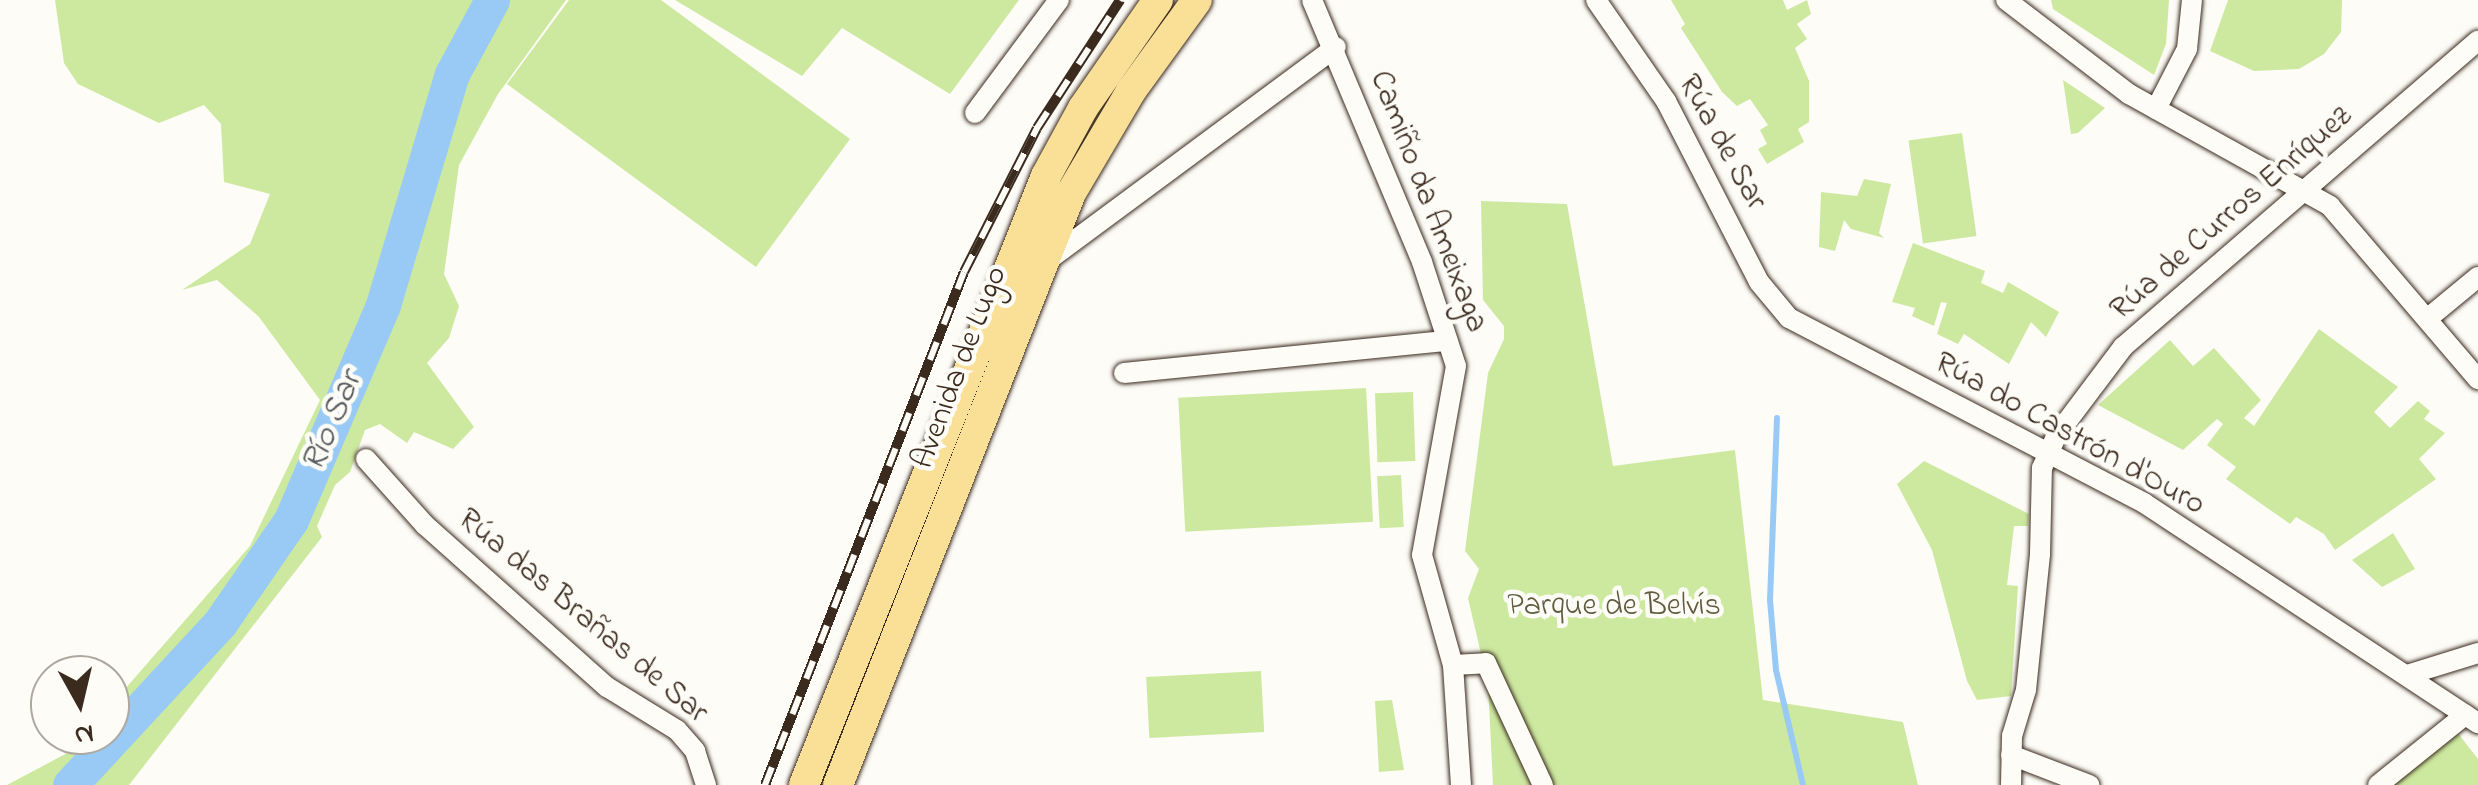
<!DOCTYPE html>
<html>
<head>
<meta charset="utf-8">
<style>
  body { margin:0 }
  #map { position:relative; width:2478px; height:785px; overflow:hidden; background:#fdfcf7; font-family:"Indie Flower",sans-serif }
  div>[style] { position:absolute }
  .green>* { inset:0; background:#cde9a0; transform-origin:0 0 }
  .stream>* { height:6px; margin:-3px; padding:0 3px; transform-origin:3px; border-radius:3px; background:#99caf5 }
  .river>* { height:35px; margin:-17.5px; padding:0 17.5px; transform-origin:17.5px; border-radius:17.5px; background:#99caf5 }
  .roads { filter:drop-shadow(0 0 2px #3b2a1e) drop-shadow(0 0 2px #3b2a1e) }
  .minor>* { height:20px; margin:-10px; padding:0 10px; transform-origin:10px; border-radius:10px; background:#fdfcf7 }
  .highway>* { height:30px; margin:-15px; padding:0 15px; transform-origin:15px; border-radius:15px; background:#fadf96 }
  .rail>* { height:10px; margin-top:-5px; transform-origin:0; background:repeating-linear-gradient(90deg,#fdfcf7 0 19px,#3b2a1e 0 38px); box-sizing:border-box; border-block:2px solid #3b2a1e }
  span { translate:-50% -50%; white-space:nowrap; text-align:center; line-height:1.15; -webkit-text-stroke:9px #fdfcf7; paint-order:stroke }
  .street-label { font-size:32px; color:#3b2a1e }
  .park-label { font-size:32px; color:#605a3e }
  .water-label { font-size:35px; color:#575a5e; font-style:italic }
  .north { position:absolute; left:30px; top:655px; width:100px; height:100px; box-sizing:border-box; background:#fdfcf7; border:2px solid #afa8a0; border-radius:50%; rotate:172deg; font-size:28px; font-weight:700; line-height:40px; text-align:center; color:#3b2a1e }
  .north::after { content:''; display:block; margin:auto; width:35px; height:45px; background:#3b2a1e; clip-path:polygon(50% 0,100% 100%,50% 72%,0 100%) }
</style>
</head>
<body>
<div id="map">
  <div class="green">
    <i style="clip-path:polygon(55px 0,566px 0,498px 94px,459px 165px,444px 274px,459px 306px,449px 338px,427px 363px,474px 427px,453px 449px,414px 432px,407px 443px,380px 424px,365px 430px,350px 472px,335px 485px,317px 526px,322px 537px,129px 785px,7px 785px,71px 751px,85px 735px,110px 735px,110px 706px,250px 546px,320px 400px,259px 317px,217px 280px,182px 290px,250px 244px,270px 194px,224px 182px,221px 124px,204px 105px,159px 123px,78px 84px,64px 63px)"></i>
    <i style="clip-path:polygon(569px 0,661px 0,850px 139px,756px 267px,507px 84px)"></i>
    <i style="clip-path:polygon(675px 0,1019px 0,950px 94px,842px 28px,802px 76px)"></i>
    <i style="clip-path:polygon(1671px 0,1783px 0,1787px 10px,1807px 0,1811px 14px,1797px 24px,1807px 39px,1795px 48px,1809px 81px,1809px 122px,1798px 129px,1804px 142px,1767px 164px,1758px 149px,1767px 144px,1760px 130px,1768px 125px,1750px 99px,1737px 106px,1722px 92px,1681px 28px,1685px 24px)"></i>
    <i style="clip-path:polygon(2051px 0,2169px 0,2166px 44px,2154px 75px,2053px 9px)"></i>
    <i style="clip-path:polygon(2228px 0,2342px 0,2341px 32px,2324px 54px,2299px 69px,2254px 71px,2210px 51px)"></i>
    <i style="clip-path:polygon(2063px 80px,2105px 108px,2078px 133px,2071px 134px)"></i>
    <i style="left:1962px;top:133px;width:104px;height:54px;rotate:82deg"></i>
    <i style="clip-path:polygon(1864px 179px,1891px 184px,1879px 233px,1884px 238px,1851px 229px,1844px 220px,1835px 251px,1819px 247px,1821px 192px,1857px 196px)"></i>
    <i style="clip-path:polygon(1481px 201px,1567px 204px,1613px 466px,1735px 450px,1763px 700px,1903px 722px,1918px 785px,1493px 785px,1488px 684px,1468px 598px,1479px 569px,1465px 551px,1488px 373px,1504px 339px,1504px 326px,1483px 300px)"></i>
    <i style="clip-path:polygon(1913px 243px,1985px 271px,1981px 283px,2003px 293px,2008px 282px,2059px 312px,2046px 337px,2031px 322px,2009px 364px,1964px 334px,1958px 344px,1937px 334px,1947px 303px,1941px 302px,1934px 326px,1912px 316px,1915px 308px,1892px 302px)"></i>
    <i style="clip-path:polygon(2319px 329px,2398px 387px,2374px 412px,2390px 428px,2418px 401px,2430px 411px,2424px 419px,2445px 433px,2419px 459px,2436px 479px,2335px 550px,2324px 534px,2296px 517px,2290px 524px,2226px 479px,2236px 467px,2207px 445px,2223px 424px,2217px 419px,2183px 450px,2098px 405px,2170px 340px,2193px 366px,2214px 348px,2261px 400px,2244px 418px,2254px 426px)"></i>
    <i style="left:1366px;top:388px;width:134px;height:188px;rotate:87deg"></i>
    <i style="left:1413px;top:392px;width:69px;height:38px;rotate:88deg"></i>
    <i style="clip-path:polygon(1924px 461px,2029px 514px,2028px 526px,2014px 526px,2007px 585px,2018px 586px,2011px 696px,1977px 700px,1967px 681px,1932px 550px,1897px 484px)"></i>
    <i style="left:1401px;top:475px;width:52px;height:24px;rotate:87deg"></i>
    <i style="clip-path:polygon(2393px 533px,2415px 569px,2382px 587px,2352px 560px)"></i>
    <i style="left:1261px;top:671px;width:61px;height:115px;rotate:87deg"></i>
    <i style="clip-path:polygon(1392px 700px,1404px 770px,1379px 772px,1375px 701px)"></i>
    <i style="clip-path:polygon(2457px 732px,2478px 759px,2478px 785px,2390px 785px)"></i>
  </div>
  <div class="stream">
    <i style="left:1777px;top:418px;width:182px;rotate:92.2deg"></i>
    <i style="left:1770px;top:600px;width:70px;rotate:85.1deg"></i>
    <i style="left:1776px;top:670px;width:118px;rotate:76.8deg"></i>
  </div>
  <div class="river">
    <i style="left:70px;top:785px;width:221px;rotate:-47.2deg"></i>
    <i style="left:220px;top:623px;width:125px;rotate:-55.4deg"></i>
    <i style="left:291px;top:520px;width:234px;rotate:-66.8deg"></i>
    <i style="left:383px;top:305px;width:241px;rotate:-73.4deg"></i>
    <i style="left:452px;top:74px;width:84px;rotate:-61.6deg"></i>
  </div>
  <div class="roads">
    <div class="minor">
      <i style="left:1312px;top:0;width:284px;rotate:67.2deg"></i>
      <i style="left:1422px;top:262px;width:109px;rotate:71.9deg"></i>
      <i style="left:1456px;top:366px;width:192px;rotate:100.2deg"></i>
      <i style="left:1422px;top:555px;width:114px;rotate:74.3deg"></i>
      <i style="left:1453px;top:665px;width:120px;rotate:86.2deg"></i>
      <i style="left:1596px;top:0;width:123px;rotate:55.3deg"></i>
      <i style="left:1666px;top:101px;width:203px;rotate:62.8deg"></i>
      <i style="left:1759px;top:282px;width:47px;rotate:50.2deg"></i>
      <i style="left:1789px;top:318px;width:400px;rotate:27.5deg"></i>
      <i style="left:2144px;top:503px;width:400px;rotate:33.4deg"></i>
      <i style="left:2006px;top:0;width:155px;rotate:37.4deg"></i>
      <i style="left:2129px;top:94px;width:230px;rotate:29.1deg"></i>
      <i style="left:2330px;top:206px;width:228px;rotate:49.5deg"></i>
      <i style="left:2156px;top:109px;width:68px;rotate:-62.7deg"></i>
      <i style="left:2187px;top:49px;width:49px;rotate:-84.2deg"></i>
      <i style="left:975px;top:113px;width:141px;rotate:-53.4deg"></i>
      <i style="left:1044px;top:263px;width:363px;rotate:-36.5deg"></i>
      <i style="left:2427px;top:319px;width:66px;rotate:-39.5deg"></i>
      <i style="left:1124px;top:373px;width:325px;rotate:-5.7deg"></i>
      <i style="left:366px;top:459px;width:89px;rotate:48.2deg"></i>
      <i style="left:425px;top:525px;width:244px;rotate:41.7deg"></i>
      <i style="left:607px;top:687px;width:82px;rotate:31.6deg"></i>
      <i style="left:677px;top:730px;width:28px;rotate:49deg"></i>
      <i style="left:695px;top:751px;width:36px;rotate:72deg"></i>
      <i style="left:1453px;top:665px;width:33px;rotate:-3deg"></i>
      <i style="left:1486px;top:663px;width:135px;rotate:65deg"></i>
      <i style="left:2407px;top:675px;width:74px;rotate:-17.2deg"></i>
      <i style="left:2011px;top:755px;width:84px;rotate:21deg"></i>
      <i style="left:2011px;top:785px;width:49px;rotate:-88.8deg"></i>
      <i style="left:2012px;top:736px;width:48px;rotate:-73.1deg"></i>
      <i style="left:2026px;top:690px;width:137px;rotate:-84.1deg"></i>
      <i style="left:2040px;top:554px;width:86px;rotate:-88.7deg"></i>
      <i style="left:2042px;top:468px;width:35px;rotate:-66deg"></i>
      <i style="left:2056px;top:436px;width:111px;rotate:-53deg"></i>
      <i style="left:2123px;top:347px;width:469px;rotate:-40.8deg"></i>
      <i style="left:2378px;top:785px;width:112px;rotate:-38.8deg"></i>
    </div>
    <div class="highway">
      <i style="left:804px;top:785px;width:655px;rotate:-68.33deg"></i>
      <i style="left:1046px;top:176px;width:77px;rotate:-61.4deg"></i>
      <i style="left:1083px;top:108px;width:131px;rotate:-55.2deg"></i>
      <i style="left:838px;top:785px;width:636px;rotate:-68.52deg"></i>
      <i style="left:1071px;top:193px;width:118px;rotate:-59.5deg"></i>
      <i style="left:1131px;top:91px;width:112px;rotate:-54deg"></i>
    </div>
  </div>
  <div class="rail">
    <i style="left:765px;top:785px;width:550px;rotate:-68.8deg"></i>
    <i style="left:964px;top:272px;width:161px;rotate:-63.1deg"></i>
    <i style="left:1037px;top:128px;width:153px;rotate:-57deg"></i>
  </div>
  <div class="street-label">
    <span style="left:1721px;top:143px;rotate:61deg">Rúa de Sar</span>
    <span style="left:1427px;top:202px;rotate:69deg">Camiño da Ameixaga</span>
    <span style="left:2232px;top:214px;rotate:-41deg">Rúa de Curros Enríquez</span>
    <span style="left:961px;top:368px;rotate:-69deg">Avenida de Lugo</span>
    <span style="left:2069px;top:435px;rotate:29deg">Rúa do Castrón d'Ouro</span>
    <span style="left:582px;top:617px;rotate:40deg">Rúa das Brañas de Sar</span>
  </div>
  <div class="park-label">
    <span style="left:1614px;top:607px">Parque de Belvís</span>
  </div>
  <div class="water-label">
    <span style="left:333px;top:422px;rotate:-67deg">Río Sar</span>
  </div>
  <div class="north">N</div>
</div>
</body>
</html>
